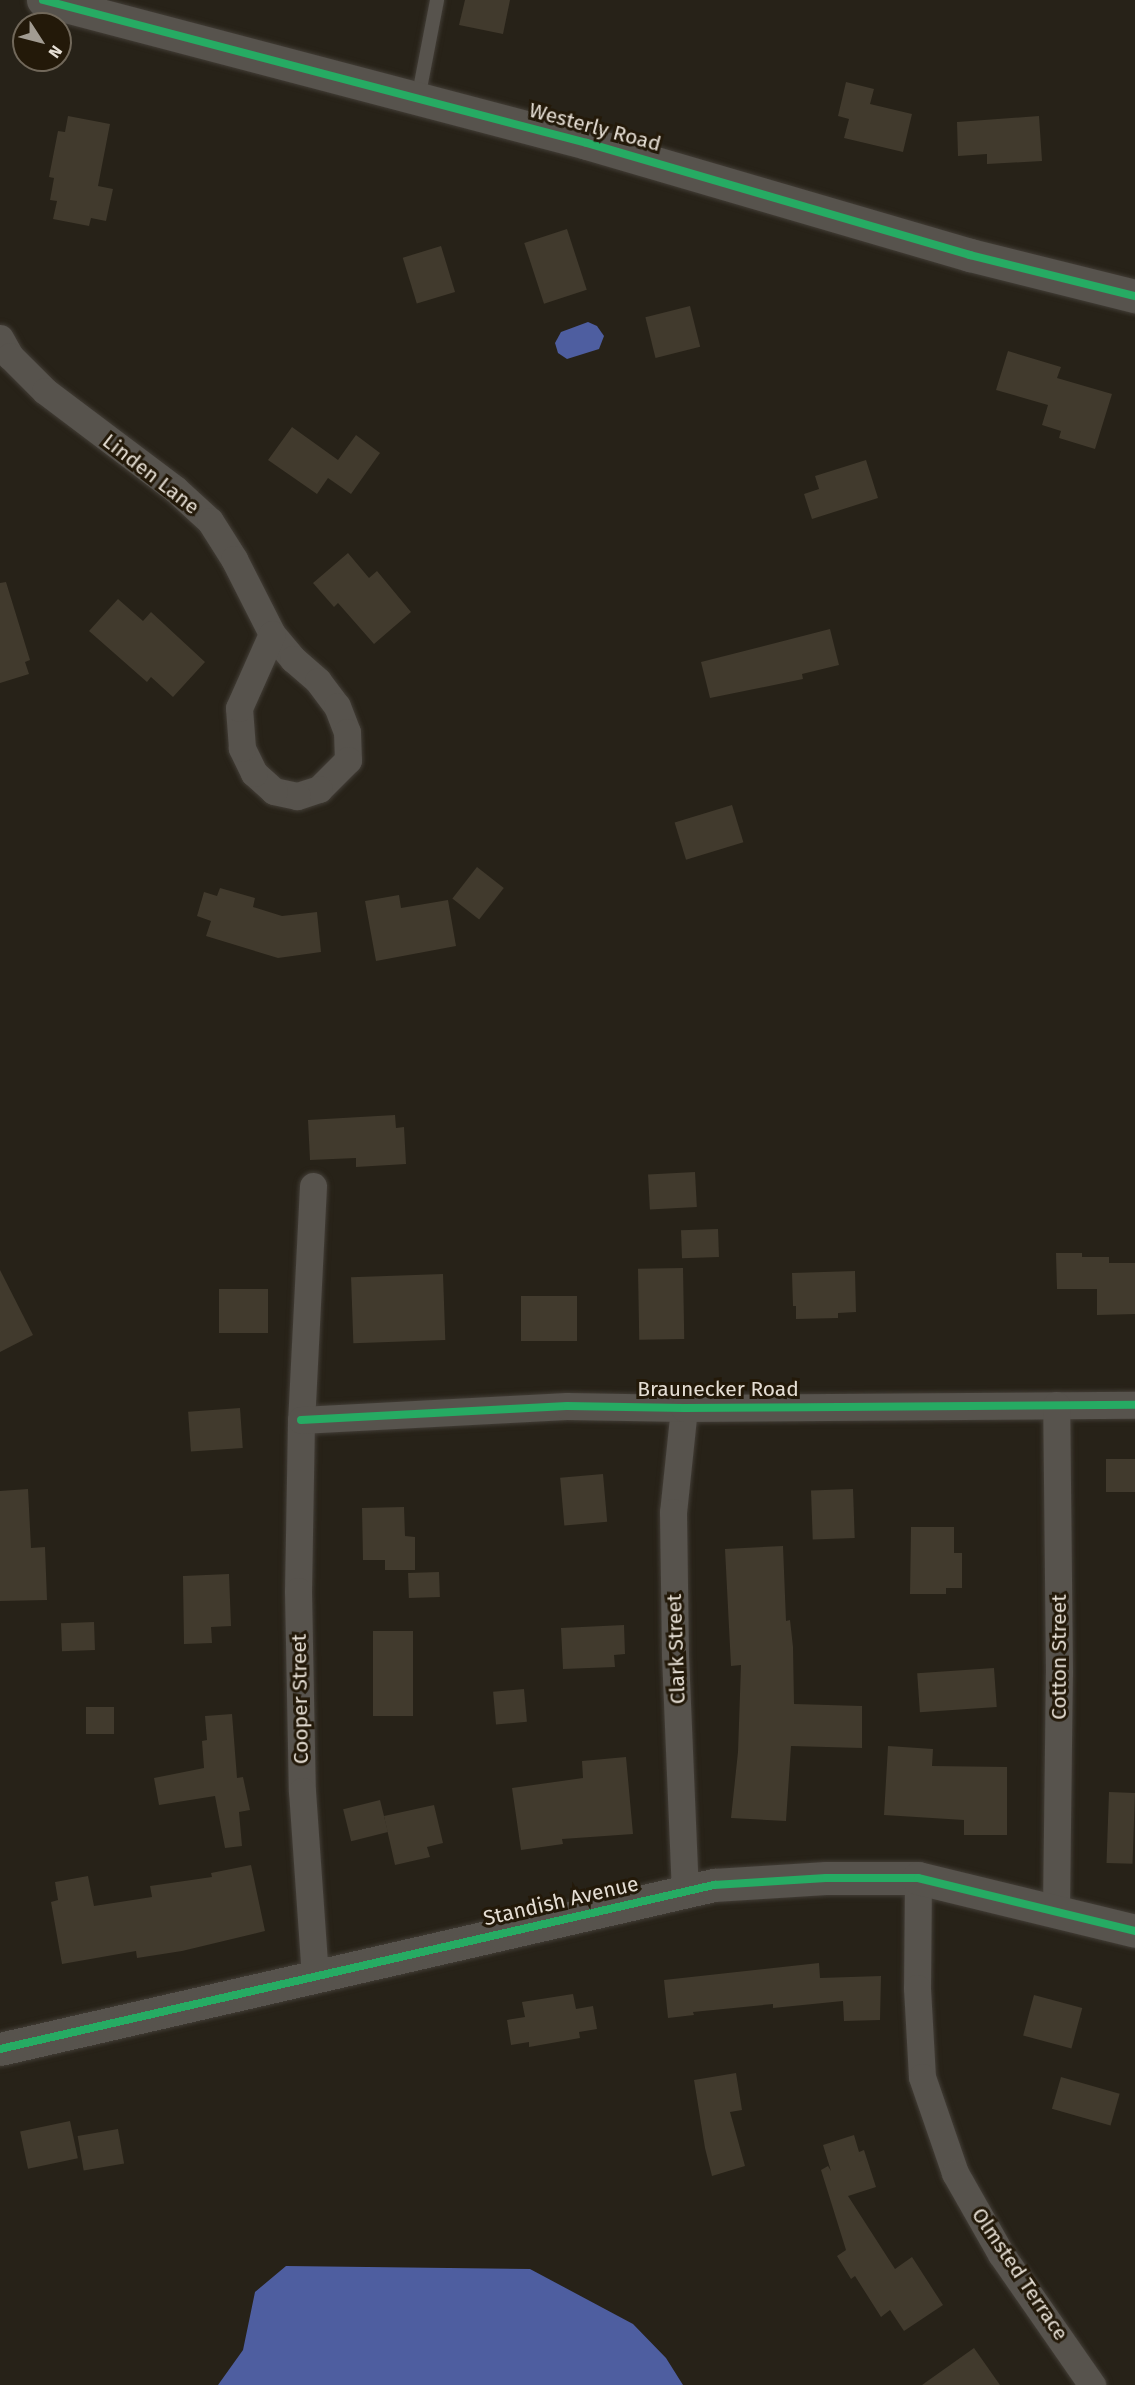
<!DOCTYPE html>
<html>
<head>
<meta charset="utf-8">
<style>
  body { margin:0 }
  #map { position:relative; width:1135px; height:2385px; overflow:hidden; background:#272218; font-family:"Fira Sans",sans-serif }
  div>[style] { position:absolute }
  .water>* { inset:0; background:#4e5ea0 }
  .building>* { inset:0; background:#413a2d; transform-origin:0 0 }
  .roads { filter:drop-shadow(0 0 2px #423d36) drop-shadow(0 0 2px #423d36) }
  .lane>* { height:14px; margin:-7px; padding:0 7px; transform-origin:7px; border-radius:7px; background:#57534d }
  .street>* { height:27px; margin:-13.5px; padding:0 13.5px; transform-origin:13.5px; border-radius:13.5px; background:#57534d }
  .secondary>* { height:33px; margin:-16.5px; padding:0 16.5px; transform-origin:16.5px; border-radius:16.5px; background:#57534d }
  .cycleway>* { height:8px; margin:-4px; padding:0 4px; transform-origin:4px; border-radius:4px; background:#26ab63 }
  span { translate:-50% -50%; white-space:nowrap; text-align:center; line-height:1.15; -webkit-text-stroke:6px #231909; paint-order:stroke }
  .street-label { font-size:21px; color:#e5ded4 }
  .north { position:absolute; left:12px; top:12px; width:60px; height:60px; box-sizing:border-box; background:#231909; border:2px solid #71685a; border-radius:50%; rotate:126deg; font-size:16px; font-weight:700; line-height:24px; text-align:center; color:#e5ded4 }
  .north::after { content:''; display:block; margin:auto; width:21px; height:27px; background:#a29c92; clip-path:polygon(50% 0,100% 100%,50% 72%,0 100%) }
</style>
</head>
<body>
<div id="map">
  <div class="water">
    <i style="clip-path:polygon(588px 322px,597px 326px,604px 336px,599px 349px,567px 359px,558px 353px,555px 343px,561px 332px)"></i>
    <i style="clip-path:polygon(286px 2266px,530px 2269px,633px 2324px,666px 2358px,683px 2385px,218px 2385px,243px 2350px,255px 2292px)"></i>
  </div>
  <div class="building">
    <i style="clip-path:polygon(465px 0,510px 0,503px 34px,459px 25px)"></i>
    <i style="clip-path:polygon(846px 82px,874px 89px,870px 104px,912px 114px,903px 152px,844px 138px,849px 119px,838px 116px)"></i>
    <i style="clip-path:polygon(68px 116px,110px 124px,98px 186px,113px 189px,106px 221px,91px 218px,89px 226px,53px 219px,57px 201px,50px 200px,54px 178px,49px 177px,58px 131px,65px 132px)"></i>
    <i style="clip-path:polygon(1039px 116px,1042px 161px,987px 164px,987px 154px,958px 156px,957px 122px)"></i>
    <i style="left:567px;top:229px;width:64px;height:45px;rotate:72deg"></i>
    <i style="left:441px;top:246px;width:48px;height:40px;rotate:73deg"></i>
    <i style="left:690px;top:306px;width:42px;height:46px;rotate:76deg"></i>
    <i style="clip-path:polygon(1008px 351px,1061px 367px,1057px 378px,1112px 394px,1095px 449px,1059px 438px,1061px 431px,1042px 425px,1048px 405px,996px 390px)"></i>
    <i style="clip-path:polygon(292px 427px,338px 460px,356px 435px,380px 453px,351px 494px,328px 478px,317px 494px,268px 460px)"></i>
    <i style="clip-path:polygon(866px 460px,878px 498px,812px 519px,804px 494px,819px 489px,815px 476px)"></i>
    <i style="clip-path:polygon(348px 553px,369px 578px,377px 571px,411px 612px,374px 644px,338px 603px,334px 607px,313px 583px)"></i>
    <i style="clip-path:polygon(6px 582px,30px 660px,25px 662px,29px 674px,0 683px,0 583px)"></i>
    <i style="clip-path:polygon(118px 599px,143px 621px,151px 612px,205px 662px,173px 697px,151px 677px,147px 682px,89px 631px)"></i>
    <i style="clip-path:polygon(830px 629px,839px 665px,802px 674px,803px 679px,710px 698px,701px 662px)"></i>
    <i style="left:732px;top:805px;width:39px;height:60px;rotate:73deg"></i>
    <i style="left:477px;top:867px;width:34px;height:40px;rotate:38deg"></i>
    <i style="clip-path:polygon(220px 888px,255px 898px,253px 907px,282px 916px,317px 912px,321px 952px,278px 958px,206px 936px,211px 921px,197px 916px,204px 892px,217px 896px)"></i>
    <i style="clip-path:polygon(399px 895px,401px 908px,448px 900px,456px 946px,376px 961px,365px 901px)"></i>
    <i style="clip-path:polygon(395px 1115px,396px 1128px,404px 1127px,406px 1164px,356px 1167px,356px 1158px,310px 1160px,308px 1120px)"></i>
    <i style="left:695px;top:1172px;width:35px;height:47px;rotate:87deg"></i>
    <i style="left:718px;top:1229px;width:28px;height:37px;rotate:88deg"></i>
    <i style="clip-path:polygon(1056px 1253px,1082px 1253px,1082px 1257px,1109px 1257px,1109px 1263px,1135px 1263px,1135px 1314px,1097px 1315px,1097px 1289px,1057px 1289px)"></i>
    <i style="left:683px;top:1268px;width:71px;height:45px;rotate:89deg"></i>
    <i style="clip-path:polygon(0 1270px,33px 1335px,0 1352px)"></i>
    <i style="clip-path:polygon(855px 1271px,856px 1312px,838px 1313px,838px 1318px,796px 1319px,796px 1306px,793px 1306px,792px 1273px)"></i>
    <i style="left:443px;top:1274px;width:66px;height:92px;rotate:88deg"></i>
    <i style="left:219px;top:1289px;width:49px;height:44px"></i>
    <i style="left:521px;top:1296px;width:56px;height:45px"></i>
    <i style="left:240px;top:1408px;width:40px;height:52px;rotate:86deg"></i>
    <i style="left:1106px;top:1459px;width:29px;height:33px"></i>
    <i style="left:603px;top:1474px;width:48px;height:43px;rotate:85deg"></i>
    <i style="clip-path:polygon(28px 1489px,31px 1548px,45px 1547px,47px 1600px,0 1601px,0 1491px)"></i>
    <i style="left:853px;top:1489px;width:49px;height:42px;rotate:88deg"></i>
    <i style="clip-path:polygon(404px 1507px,405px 1536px,415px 1537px,415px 1570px,385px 1570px,385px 1560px,363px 1560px,362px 1508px)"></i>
    <i style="clip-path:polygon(911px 1527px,954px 1527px,954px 1553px,962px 1553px,962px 1588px,946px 1588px,946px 1594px,910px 1594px)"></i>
    <i style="clip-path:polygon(783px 1546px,786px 1621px,790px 1620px,793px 1647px,794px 1704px,862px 1706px,862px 1748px,791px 1746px,786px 1821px,731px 1818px,738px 1752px,741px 1665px,731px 1666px,725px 1549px)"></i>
    <i style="left:439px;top:1572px;width:25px;height:31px;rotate:88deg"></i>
    <i style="clip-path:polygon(229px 1574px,231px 1626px,211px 1627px,212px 1643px,184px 1644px,183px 1576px)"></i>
    <i style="left:94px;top:1622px;width:28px;height:33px;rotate:88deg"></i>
    <i style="clip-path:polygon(624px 1625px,625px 1654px,614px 1655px,615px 1667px,563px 1669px,561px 1628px)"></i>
    <i style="left:373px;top:1631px;width:40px;height:85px"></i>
    <i style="left:994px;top:1668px;width:39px;height:77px;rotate:86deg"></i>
    <i style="left:524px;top:1689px;width:33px;height:31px;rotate:85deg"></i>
    <i style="left:86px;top:1707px;width:28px;height:27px"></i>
    <i style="clip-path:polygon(232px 1714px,237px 1778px,243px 1777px,250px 1810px,239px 1812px,242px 1846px,225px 1848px,215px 1796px,159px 1805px,154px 1778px,204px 1768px,202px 1741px,207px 1740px,205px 1716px)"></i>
    <i style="clip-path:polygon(888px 1746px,933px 1749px,932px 1766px,1007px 1767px,1007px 1835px,964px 1835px,964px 1820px,884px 1815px)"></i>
    <i style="clip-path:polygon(626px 1757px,633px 1834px,562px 1839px,563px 1844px,521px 1850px,512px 1788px,583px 1778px,582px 1761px)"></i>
    <i style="left:1109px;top:1792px;width:26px;height:71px;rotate:2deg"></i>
    <i style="left:380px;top:1800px;width:33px;height:38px;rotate:76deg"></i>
    <i style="clip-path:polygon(434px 1805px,443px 1843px,427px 1847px,430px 1857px,395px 1865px,384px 1816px)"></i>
    <i style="clip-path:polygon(251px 1865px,265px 1931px,182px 1951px,137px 1958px,136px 1951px,62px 1964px,51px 1902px,58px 1900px,55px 1882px,88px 1876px,94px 1906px,152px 1897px,150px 1886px,212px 1877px,211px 1873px)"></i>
    <i style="clip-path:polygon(819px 1963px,820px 1978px,881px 1976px,880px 2020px,844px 2021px,843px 2001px,773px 2008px,773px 2004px,693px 2012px,694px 2015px,668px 2018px,664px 1980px)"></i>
    <i style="clip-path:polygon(573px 1994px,576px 2009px,593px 2006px,597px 2029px,579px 2032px,580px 2038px,529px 2047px,529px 2042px,511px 2045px,507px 2020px,525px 2017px,522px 2002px)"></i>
    <i style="left:1034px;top:1995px;width:50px;height:42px;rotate:15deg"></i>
    <i style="clip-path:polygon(736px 2073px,742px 2110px,730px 2112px,745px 2166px,712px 2176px,705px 2148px,694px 2080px)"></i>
    <i style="left:1061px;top:2077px;width:61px;height:33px;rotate:16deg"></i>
    <i style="left:70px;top:2121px;width:38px;height:51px;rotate:78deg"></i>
    <i style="left:118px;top:2129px;width:35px;height:41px;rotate:80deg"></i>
    <i style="clip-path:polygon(854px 2135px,859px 2152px,864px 2150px,876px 2187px,848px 2196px,895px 2269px,912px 2257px,943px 2305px,904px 2331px,890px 2310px,881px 2317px,855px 2276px,851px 2279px,837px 2256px,846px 2250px,821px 2170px,828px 2166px,831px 2171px,823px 2145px)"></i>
    <i style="clip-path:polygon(974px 2348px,1000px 2385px,922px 2385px)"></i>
  </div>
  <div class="roads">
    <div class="lane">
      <i style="left:418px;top:99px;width:101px;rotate:-79.1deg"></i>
    </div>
    <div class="street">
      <i style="left:0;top:338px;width:21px;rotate:61deg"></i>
      <i style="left:10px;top:356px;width:49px;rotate:45deg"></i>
      <i style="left:45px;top:391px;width:163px;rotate:37deg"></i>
      <i style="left:175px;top:489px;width:47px;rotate:42.4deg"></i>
      <i style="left:210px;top:521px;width:45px;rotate:57.7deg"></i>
      <i style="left:234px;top:559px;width:84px;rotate:63.1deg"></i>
      <i style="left:272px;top:634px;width:33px;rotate:50deg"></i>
      <i style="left:293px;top:659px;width:33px;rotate:41deg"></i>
      <i style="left:318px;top:681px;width:31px;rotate:53deg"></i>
      <i style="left:337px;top:706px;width:28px;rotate:69deg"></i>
      <i style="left:347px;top:732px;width:28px;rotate:88deg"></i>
      <i style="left:348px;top:760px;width:41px;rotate:135deg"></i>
      <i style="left:319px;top:789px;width:23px;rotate:162deg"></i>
      <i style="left:297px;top:796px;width:24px;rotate:-168deg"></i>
      <i style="left:274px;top:791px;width:27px;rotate:-138deg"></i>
      <i style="left:254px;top:773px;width:28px;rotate:-116deg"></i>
      <i style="left:242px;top:748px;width:40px;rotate:-94.3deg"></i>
      <i style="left:239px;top:708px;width:81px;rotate:-66deg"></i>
      <i style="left:313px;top:1186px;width:234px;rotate:92.9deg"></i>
      <i style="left:301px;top:1420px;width:171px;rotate:91deg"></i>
      <i style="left:298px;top:1591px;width:200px;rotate:88.9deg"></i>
      <i style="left:302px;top:1791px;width:187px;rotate:86deg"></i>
      <i style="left:684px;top:1408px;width:105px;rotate:96deg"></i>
      <i style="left:673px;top:1512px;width:143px;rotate:89.2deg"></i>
      <i style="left:675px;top:1655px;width:235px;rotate:87.6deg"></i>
      <i style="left:301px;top:1420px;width:266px;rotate:-3deg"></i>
      <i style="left:567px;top:1406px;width:117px;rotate:1deg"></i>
      <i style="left:684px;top:1408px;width:451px;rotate:-0.4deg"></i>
      <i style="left:918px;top:1878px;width:110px;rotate:90.5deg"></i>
      <i style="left:917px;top:1988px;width:89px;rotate:86.8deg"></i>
      <i style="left:922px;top:2077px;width:102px;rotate:71deg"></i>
      <i style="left:955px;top:2173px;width:93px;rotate:60.4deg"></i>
      <i style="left:1001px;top:2254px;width:160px;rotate:55.2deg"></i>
      <i style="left:1056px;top:1910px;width:237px;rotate:-89.3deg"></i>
      <i style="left:1059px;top:1673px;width:268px;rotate:-90.6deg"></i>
    </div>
    <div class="secondary">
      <i style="left:43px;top:0;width:562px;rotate:14.73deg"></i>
      <i style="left:587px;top:143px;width:399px;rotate:16.3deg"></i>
      <i style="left:970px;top:255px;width:170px;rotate:14deg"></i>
      <i style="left:0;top:2049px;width:733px;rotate:-12.94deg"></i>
      <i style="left:714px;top:1885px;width:112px;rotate:-3.6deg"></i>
      <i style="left:826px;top:1878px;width:92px"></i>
      <i style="left:918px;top:1878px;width:223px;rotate:13.7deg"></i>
    </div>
  </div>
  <div class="cycleway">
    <i style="left:43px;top:0;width:562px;rotate:14.73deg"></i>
    <i style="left:587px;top:143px;width:399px;rotate:16.3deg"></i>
    <i style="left:970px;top:255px;width:170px;rotate:14deg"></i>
    <i style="left:301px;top:1420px;width:266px;rotate:-3deg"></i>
    <i style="left:567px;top:1406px;width:117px;rotate:1deg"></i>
    <i style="left:684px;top:1408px;width:451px;rotate:-0.4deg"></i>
    <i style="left:0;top:2049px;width:733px;rotate:-12.94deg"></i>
    <i style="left:714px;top:1885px;width:112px;rotate:-3.6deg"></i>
    <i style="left:826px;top:1878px;width:92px"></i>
    <i style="left:918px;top:1878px;width:223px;rotate:13.7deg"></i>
  </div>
  <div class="street-label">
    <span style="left:595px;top:127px;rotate:15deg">Westerly Road</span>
    <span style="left:151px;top:474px;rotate:38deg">Linden Lane</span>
    <span style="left:718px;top:1389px">Braunecker Road</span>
    <span style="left:676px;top:1649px;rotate:-92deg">Clark Street</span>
    <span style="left:1059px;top:1657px;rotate:-90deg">Cotton Street</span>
    <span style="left:300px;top:1699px;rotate:-91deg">Cooper Street</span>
    <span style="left:561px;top:1901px;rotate:-13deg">Standish Avenue</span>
    <span style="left:1020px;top:2274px;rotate:56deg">Olmsted Terrace</span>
  </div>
  <div class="north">N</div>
</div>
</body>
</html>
